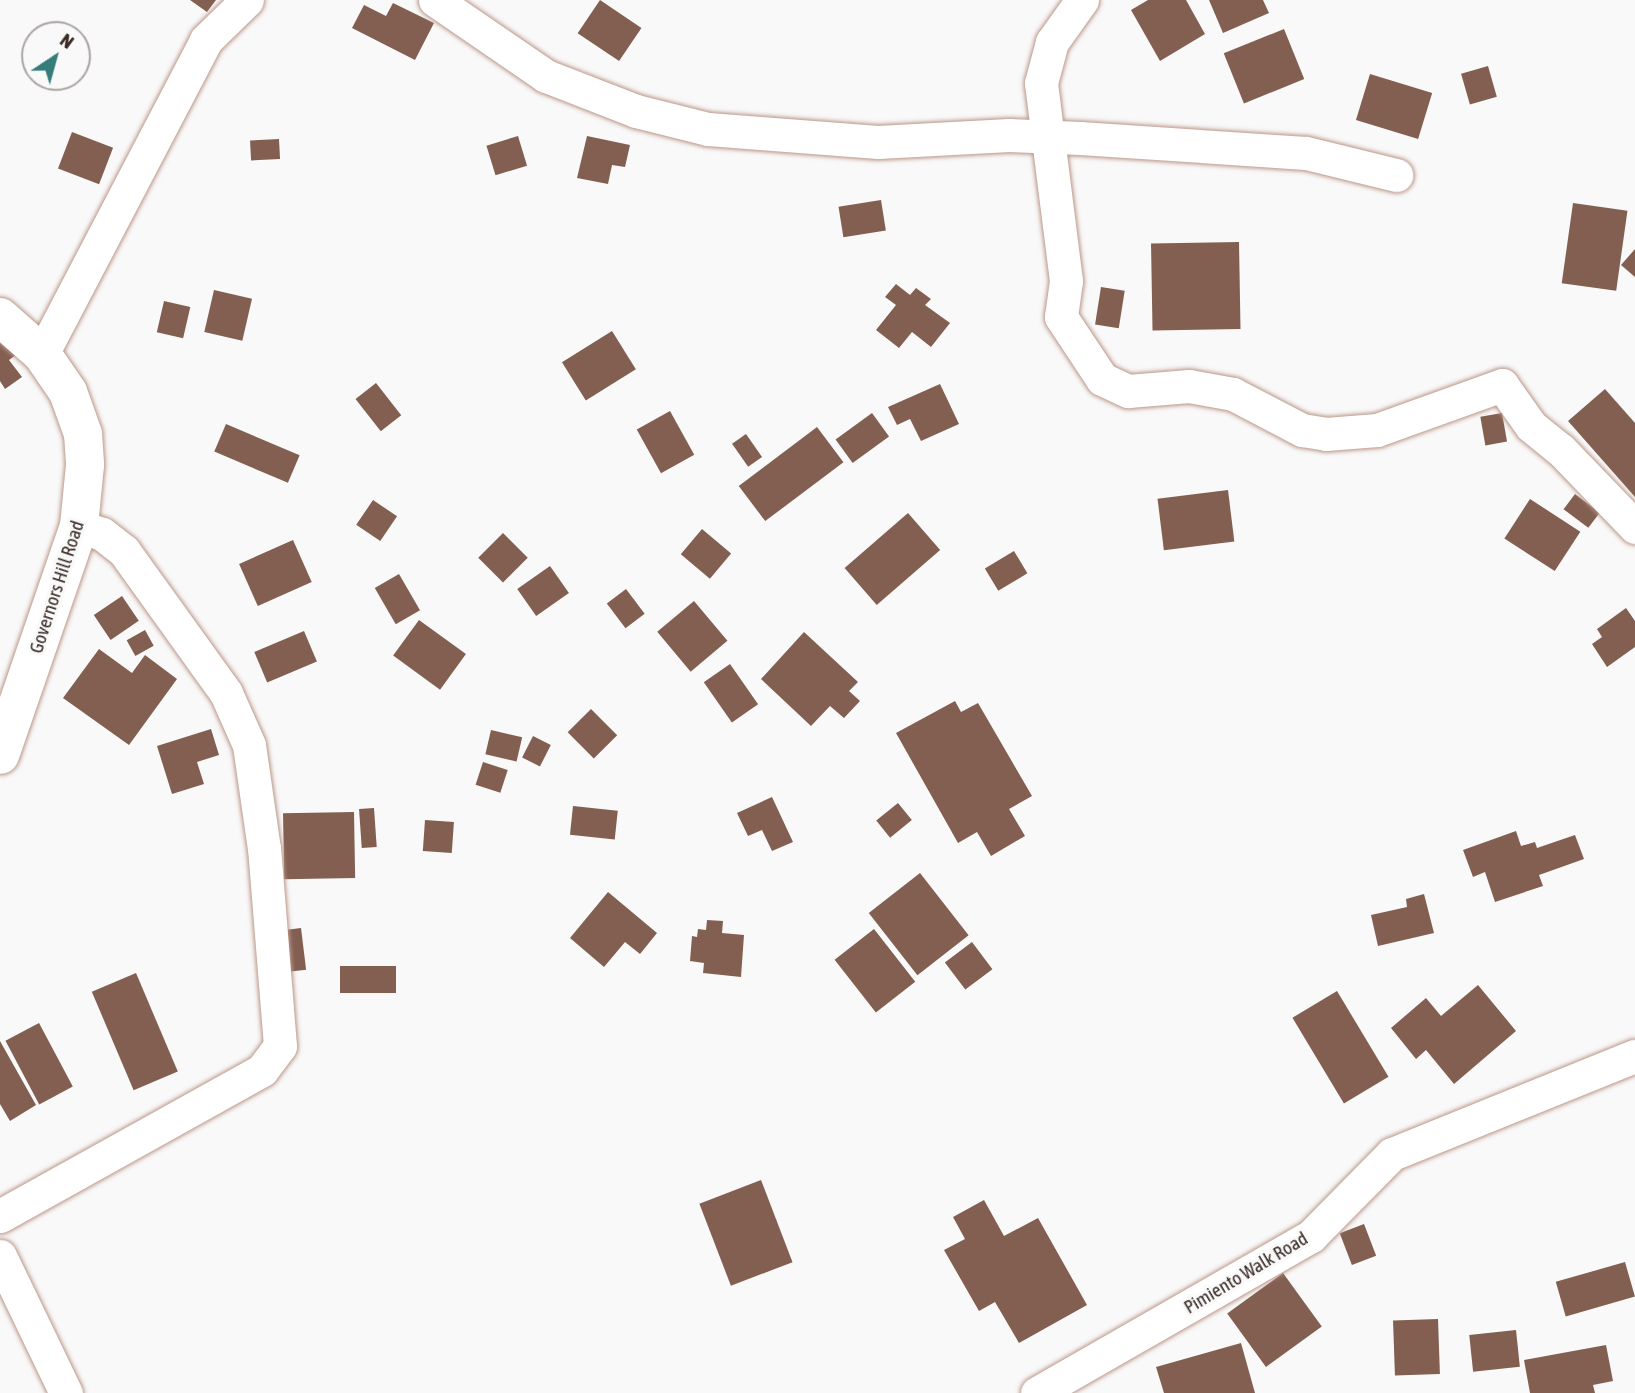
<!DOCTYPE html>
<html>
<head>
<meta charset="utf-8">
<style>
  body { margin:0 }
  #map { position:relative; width:1635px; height:1393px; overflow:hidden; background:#f9f9f9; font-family:"Asap Condensed",sans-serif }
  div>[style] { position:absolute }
  .building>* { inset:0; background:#825f51; transform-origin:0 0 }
  .roads { filter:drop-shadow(0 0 2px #bb9789) drop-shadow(0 0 2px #bb9789) }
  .minor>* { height:33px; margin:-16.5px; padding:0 16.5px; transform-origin:16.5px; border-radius:16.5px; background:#fff }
  .tertiary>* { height:38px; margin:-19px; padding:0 19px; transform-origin:19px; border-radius:19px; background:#fff }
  span { translate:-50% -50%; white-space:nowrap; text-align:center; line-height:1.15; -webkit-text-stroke:7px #f9f9f9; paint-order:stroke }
  .street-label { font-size:19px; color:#382923 }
  .north { position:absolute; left:21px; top:21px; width:70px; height:70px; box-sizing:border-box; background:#f9f9f9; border:2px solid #aca6a3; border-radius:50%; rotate:36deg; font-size:19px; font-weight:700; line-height:28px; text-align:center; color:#382923 }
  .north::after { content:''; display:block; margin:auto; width:24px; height:32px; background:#347d7b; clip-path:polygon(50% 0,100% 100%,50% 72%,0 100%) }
</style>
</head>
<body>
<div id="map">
  <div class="building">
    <i style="clip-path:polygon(190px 0,216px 0,207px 12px)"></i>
    <i style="left:600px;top:0;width:50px;height:40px;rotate:34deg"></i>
    <i style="clip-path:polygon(1148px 0,1186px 0,1205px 34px,1160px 61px,1131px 10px)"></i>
    <i style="clip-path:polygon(1209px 0,1263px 0,1269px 13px,1223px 33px)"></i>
    <i style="clip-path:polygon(393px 3px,434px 23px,415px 60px,352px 28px,364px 5px,386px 16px)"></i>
    <i style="left:1284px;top:29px;width:54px;height:65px;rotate:68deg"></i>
    <i style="left:1488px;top:66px;width:32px;height:28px;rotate:74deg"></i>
    <i style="left:1370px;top:74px;width:65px;height:48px;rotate:17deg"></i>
    <i style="left:72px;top:132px;width:44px;height:39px;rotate:21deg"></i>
    <i style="left:518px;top:136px;width:31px;height:33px;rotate:73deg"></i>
    <i style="clip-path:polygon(587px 136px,630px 145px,625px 167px,612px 165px,608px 184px,577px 178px)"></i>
    <i style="left:279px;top:139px;width:20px;height:29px;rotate:87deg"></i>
    <i style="left:881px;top:200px;width:31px;height:43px;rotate:81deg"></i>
    <i style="left:1573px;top:203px;width:55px;height:81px;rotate:8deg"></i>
    <i style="left:1239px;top:242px;width:87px;height:88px;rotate:89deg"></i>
    <i style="clip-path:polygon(1635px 249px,1635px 277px,1621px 265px)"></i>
    <i style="clip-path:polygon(896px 284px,910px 295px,916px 288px,931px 299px,925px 305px,950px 323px,931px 347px,912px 332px,899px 348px,876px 330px,896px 305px,885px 297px)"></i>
    <i style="left:1101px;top:287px;width:24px;height:38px;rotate:9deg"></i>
    <i style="left:214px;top:290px;width:39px;height:43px;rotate:13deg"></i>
    <i style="left:164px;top:301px;width:27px;height:32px;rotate:13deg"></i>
    <i style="left:612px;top:331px;width:45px;height:59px;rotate:58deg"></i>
    <i style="clip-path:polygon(0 334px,20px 352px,9px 360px,22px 377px,5px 389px,0 381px)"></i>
    <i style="left:376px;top:383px;width:41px;height:26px;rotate:52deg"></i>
    <i style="clip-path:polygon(940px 384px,959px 424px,921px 441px,910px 419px,897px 425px,888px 407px)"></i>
    <i style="clip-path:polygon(1605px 389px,1635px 423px,1635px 497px,1568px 421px)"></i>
    <i style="left:670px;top:411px;width:50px;height:38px;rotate:61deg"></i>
    <i style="left:872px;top:413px;width:29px;height:45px;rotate:54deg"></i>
    <i style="left:1502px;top:413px;width:29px;height:22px;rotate:80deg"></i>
    <i style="left:226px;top:424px;width:80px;height:30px;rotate:23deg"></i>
    <i style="left:817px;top:427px;width:44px;height:98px;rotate:53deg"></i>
    <i style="left:746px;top:434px;width:28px;height:17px;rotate:55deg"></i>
    <i style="left:1228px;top:490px;width:52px;height:71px;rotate:83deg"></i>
    <i style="left:1575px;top:494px;width:31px;height:19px;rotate:37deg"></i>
    <i style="left:1530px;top:499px;width:60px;height:47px;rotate:33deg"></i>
    <i style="left:373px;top:500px;width:29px;height:30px;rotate:34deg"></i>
    <i style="left:908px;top:513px;width:49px;height:84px;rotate:49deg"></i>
    <i style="left:702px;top:529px;width:38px;height:33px;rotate:40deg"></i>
    <i style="left:503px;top:533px;width:35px;height:35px;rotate:45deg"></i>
    <i style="left:293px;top:540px;width:46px;height:59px;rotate:66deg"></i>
    <i style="left:1014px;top:551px;width:26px;height:34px;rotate:59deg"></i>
    <i style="left:550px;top:566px;width:33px;height:40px;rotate:55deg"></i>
    <i style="left:399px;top:574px;width:42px;height:28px;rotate:60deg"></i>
    <i style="left:626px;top:589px;width:31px;height:24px;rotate:53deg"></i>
    <i style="left:122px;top:596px;width:30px;height:34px;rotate:56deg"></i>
    <i style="left:694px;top:601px;width:52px;height:48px;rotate:50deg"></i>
    <i style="clip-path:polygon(1626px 608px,1635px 621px,1635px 647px,1607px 667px,1592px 644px,1602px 637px,1597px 629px)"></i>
    <i style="left:419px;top:620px;width:58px;height:44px;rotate:36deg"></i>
    <i style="left:145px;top:630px;width:18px;height:21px;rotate:61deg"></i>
    <i style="left:304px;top:631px;width:33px;height:54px;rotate:67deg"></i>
    <i style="clip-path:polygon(804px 632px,858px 682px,849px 691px,860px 701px,844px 718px,830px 706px,811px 726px,761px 679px)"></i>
    <i style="clip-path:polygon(99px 649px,132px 673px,145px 655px,177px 679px,129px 745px,63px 698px)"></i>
    <i style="left:730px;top:664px;width:49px;height:32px;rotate:55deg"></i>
    <i style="clip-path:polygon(955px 701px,961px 712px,978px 703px,1032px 796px,1009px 809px,1025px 836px,991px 856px,977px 832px,958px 843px,896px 733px)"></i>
    <i style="left:591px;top:709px;width:37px;height:33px;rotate:45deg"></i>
    <i style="clip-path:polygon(211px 729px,219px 755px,197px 762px,204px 784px,172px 794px,157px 746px)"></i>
    <i style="left:491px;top:730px;width:32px;height:25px;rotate:13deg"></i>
    <i style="left:533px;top:736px;width:20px;height:24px;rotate:27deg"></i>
    <i style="left:483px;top:762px;width:26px;height:24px;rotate:18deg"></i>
    <i style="clip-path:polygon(772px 797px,793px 842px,772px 851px,762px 830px,748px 836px,737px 813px)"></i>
    <i style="left:898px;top:803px;width:22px;height:28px;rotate:51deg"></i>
    <i style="left:573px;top:806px;width:45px;height:29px;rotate:6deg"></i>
    <i style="left:374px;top:808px;width:39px;height:15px;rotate:86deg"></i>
    <i style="left:354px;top:812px;width:66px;height:71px;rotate:89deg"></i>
    <i style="left:425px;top:820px;width:29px;height:31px;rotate:4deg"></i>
    <i style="clip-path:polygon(1516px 831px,1521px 846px,1535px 842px,1537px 848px,1575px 835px,1584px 859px,1539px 875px,1543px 886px,1495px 902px,1485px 872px,1473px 877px,1463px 850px)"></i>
    <i style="left:920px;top:873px;width:79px;height:65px;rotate:52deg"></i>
    <i style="clip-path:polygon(608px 892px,657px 933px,640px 954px,625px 942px,604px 967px,570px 938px)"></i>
    <i style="clip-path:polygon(1424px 894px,1434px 933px,1378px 946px,1371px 915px,1407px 907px,1406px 899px)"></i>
    <i style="clip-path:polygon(707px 920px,723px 921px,722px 933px,744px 935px,741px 977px,703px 973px,704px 963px,690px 961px,692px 936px,697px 937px,698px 929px,706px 930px)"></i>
    <i style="left:301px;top:928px;width:42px;height:20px;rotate:83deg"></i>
    <i style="left:874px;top:929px;width:67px;height:50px;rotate:52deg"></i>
    <i style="left:972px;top:942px;width:34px;height:34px;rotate:53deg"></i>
    <i style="left:340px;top:966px;width:56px;height:27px"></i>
    <i style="left:136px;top:973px;width:107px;height:48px;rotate:67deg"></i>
    <i style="clip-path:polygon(1478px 985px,1516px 1031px,1454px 1084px,1426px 1050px,1416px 1059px,1391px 1028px,1426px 998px,1441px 1016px)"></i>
    <i style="left:1337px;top:991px;width:100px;height:52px;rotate:59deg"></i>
    <i style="left:39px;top:1023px;width:72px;height:38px;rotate:62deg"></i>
    <i style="clip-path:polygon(0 1041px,36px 1105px,10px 1121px,0 1104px)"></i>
    <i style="left:761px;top:1180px;width:88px;height:66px;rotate:69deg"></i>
    <i style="clip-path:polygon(984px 1200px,1004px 1236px,1038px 1218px,1087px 1305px,1019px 1343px,995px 1302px,979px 1311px,944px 1250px,965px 1239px,953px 1217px)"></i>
    <i style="left:1364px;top:1224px;width:34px;height:26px;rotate:69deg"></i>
    <i style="left:1625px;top:1262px;width:36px;height:72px;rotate:74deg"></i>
    <i style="left:1283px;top:1273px;width:66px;height:69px;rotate:54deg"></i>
    <i style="left:1438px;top:1319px;width:55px;height:45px;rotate:88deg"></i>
    <i style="left:1516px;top:1330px;width:37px;height:47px;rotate:84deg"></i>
    <i style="clip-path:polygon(1241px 1343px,1255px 1393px,1164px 1393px,1156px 1367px)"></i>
    <i style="clip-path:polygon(1606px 1345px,1613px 1381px,1593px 1385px,1595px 1393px,1530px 1393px,1524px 1360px)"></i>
  </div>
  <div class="roads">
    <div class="minor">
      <i style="left:435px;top:0;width:135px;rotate:34.4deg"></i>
      <i style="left:546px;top:76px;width:97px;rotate:21.3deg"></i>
      <i style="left:636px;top:111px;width:74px;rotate:14deg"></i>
      <i style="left:708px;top:129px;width:170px;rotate:4.4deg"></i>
      <i style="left:878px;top:142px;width:131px;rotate:-3.1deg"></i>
      <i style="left:1009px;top:135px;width:71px;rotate:2.4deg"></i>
      <i style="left:1080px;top:138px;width:226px;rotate:3.8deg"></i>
      <i style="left:1306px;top:153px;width:93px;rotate:13.7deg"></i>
      <i style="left:1082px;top:0;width:52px;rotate:125.5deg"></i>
      <i style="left:1052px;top:42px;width:42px;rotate:105deg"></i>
      <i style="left:1041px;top:83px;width:200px;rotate:82.8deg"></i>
      <i style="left:1066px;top:281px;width:36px;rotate:98deg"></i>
      <i style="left:1061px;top:317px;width:74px;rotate:56.5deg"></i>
      <i style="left:1102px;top:379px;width:29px;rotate:25deg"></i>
      <i style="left:1128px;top:391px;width:61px;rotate:-4.7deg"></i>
      <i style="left:1189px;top:386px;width:45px;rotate:10.3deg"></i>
      <i style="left:1233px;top:394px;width:78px;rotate:27.6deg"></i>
      <i style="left:1302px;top:430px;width:24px;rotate:9deg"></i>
      <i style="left:1326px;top:434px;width:51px;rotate:-4.5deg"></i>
      <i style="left:1377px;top:430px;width:133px;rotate:-19.8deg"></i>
      <i style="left:1502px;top:385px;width:50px;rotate:54.7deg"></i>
      <i style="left:1531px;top:426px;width:38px;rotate:39deg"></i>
      <i style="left:1561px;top:450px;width:107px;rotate:46.1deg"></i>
      <i style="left:42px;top:354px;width:354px;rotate:-62.4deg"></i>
      <i style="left:206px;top:40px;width:57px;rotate:-44.3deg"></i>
      <i style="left:0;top:1216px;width:300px;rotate:-29.1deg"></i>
      <i style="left:262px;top:1070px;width:30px;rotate:-53deg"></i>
      <i style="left:280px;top:1046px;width:198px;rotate:-94.6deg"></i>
      <i style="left:264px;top:849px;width:105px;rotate:-98.2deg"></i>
      <i style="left:249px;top:745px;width:57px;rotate:-113.9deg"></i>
      <i style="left:226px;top:693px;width:175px;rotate:-125.7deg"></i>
      <i style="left:124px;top:551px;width:28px;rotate:-142deg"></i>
      <i style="left:102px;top:534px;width:24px;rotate:-161deg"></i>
      <i style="left:0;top:1256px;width:152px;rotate:64.3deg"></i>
      <i style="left:1037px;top:1393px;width:316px;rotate:-29.8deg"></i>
      <i style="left:1311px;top:1236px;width:115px;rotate:-45.4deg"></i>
      <i style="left:1392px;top:1154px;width:262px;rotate:-22deg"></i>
    </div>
    <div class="tertiary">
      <i style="left:0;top:317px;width:56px;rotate:41.4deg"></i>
      <i style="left:42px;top:354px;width:46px;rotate:55.6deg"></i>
      <i style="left:68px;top:392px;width:45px;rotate:70.3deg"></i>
      <i style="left:83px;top:434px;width:31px;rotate:86deg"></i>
      <i style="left:85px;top:465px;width:61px;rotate:95.6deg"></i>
      <i style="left:79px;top:526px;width:242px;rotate:109deg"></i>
    </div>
  </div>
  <div class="street-label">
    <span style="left:57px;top:587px;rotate:-72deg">Governors Hill Road</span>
    <span style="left:1246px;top:1273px;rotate:-31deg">Pimiento Walk Road</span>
  </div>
  <div class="north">N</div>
</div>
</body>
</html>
